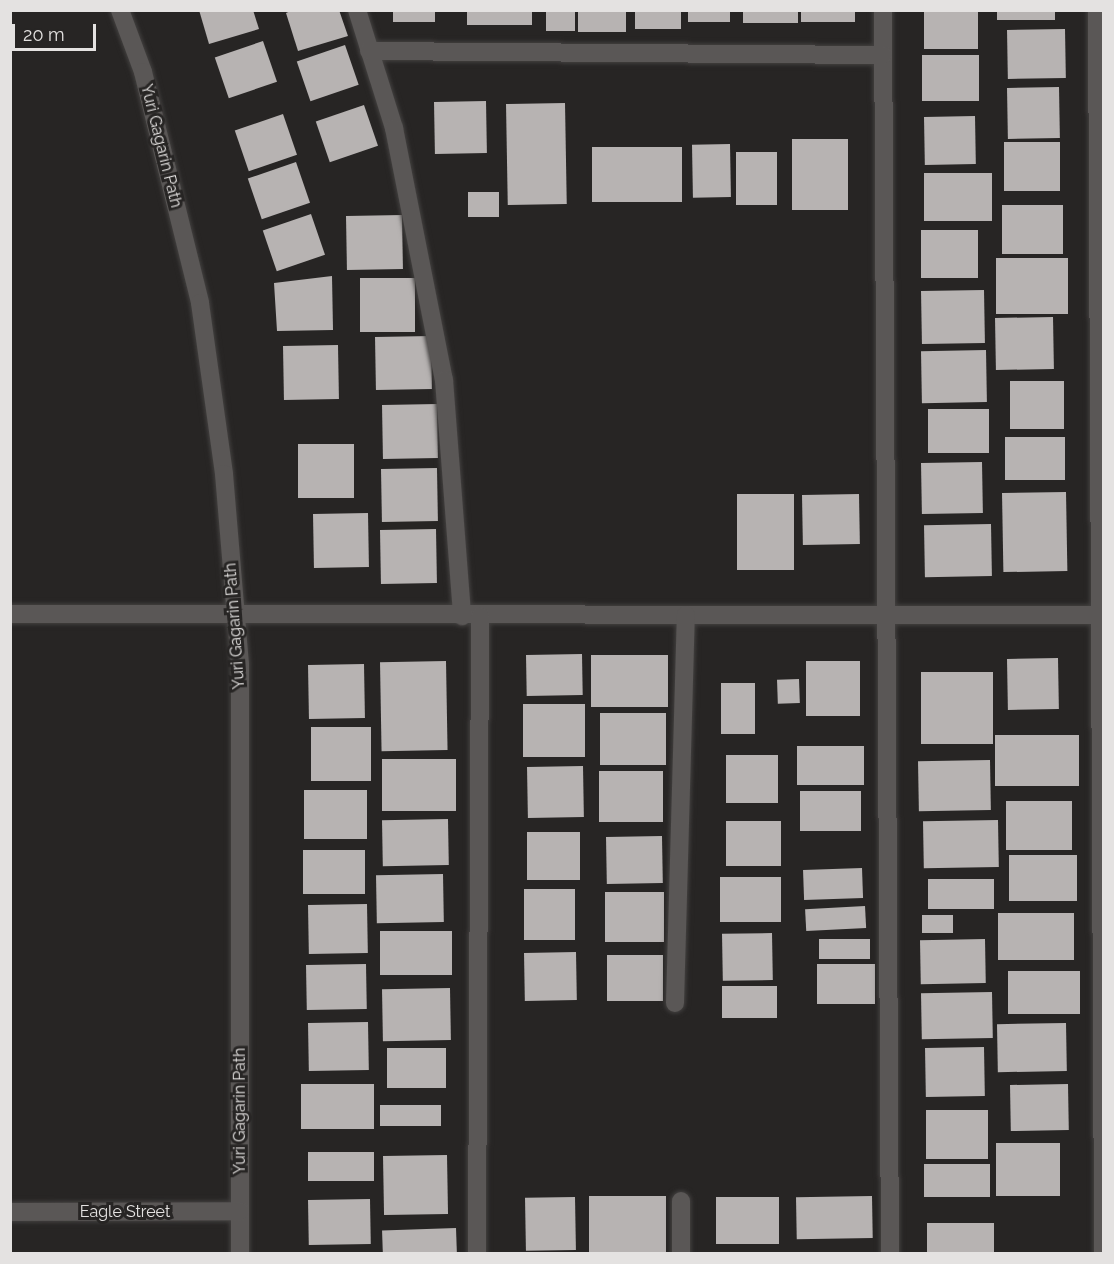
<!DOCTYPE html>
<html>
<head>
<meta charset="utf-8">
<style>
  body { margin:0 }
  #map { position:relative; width:1114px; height:1264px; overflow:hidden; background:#272524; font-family:Raleway,sans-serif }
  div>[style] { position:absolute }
  .building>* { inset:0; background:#b7b3b2; transform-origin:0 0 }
  .roads { filter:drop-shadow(0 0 2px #434140) drop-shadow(0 0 2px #434140) }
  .minor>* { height:18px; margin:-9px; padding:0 9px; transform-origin:9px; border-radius:9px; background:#5a5756 }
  span { translate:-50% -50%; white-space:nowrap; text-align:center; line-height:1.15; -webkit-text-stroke:6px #272524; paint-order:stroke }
  .street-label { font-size:16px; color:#e4e2e1 }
  .frame { position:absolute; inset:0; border:12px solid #e4e2e1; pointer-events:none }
  .scale { position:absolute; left:12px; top:24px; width:84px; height:27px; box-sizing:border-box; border:3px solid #e4e2e1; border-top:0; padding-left:8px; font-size:18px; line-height:21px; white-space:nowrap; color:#e4e2e1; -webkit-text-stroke:4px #272524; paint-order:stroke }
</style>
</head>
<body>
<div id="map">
  <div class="building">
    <i style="clip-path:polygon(199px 10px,253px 10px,259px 29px,209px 44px)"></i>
    <i style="clip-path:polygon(293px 10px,339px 10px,348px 36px,298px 51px,286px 13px)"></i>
    <i style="left:393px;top:10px;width:42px;height:12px"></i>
    <i style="left:467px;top:10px;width:65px;height:15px"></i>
    <i style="left:578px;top:10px;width:48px;height:22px"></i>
    <i style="left:635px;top:10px;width:46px;height:19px"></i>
    <i style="left:688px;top:10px;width:42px;height:12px"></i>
    <i style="left:743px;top:10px;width:55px;height:13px"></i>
    <i style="left:801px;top:10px;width:54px;height:12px"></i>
    <i style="left:924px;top:10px;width:54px;height:39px"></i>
    <i style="left:997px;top:10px;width:58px;height:10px"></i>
    <i style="left:546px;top:12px;width:29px;height:19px"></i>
    <i style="left:1065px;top:29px;width:49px;height:58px;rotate:89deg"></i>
    <i style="left:263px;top:41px;width:43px;height:51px;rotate:71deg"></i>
    <i style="left:345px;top:45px;width:42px;height:51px;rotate:71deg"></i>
    <i style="left:979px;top:55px;width:46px;height:57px;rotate:90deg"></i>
    <i style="left:1059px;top:87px;width:51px;height:52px;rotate:89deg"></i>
    <i style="left:486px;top:101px;width:52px;height:52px;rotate:89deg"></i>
    <i style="left:565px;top:103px;width:101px;height:59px;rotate:89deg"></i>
    <i style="left:364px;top:105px;width:43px;height:51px;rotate:71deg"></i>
    <i style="left:283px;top:114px;width:43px;height:51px;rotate:71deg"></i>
    <i style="left:975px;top:116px;width:48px;height:51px;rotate:89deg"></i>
    <i style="left:848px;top:139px;width:71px;height:56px;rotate:90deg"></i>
    <i style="left:1060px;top:142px;width:49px;height:56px;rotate:90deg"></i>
    <i style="left:730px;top:144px;width:53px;height:38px;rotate:89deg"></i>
    <i style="left:682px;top:147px;width:55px;height:90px;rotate:90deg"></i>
    <i style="left:736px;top:152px;width:41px;height:53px"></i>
    <i style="left:296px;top:162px;width:43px;height:51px;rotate:71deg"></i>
    <i style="left:992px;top:173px;width:48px;height:68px;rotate:90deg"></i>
    <i style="left:499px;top:192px;width:25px;height:31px;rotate:90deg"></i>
    <i style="left:1002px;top:205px;width:61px;height:49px"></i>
    <i style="left:311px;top:214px;width:43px;height:51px;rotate:71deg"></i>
    <i style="left:402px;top:215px;width:54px;height:56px;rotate:89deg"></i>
    <i style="left:978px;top:230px;width:48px;height:57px;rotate:90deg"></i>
    <i style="left:1068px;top:258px;width:56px;height:72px;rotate:90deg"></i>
    <i style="clip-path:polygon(332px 276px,333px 330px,277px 331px,274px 283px)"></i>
    <i style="left:360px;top:278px;width:55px;height:54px"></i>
    <i style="left:984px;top:290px;width:53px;height:63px;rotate:89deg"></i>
    <i style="left:1053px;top:317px;width:52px;height:58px;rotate:89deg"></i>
    <i style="left:431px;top:336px;width:53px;height:56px;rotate:89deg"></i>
    <i style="left:338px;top:345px;width:54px;height:55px;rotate:89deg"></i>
    <i style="left:986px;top:350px;width:52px;height:65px;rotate:89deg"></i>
    <i style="left:1010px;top:381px;width:54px;height:48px"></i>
    <i style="left:437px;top:404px;width:54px;height:55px;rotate:89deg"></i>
    <i style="left:989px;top:409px;width:44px;height:61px;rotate:90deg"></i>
    <i style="left:1065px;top:437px;width:43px;height:60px;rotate:90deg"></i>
    <i style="left:354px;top:444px;width:54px;height:56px;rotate:90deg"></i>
    <i style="left:982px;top:462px;width:51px;height:61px;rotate:89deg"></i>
    <i style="left:437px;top:468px;width:53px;height:56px;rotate:89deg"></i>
    <i style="left:1066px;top:492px;width:79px;height:64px;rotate:89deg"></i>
    <i style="left:737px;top:494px;width:57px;height:76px"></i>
    <i style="left:859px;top:494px;width:50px;height:57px;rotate:89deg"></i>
    <i style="left:368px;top:513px;width:54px;height:55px;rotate:89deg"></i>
    <i style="left:991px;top:524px;width:52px;height:67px;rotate:89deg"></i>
    <i style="left:436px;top:529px;width:54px;height:56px;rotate:89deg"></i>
    <i style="left:582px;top:654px;width:41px;height:56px;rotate:89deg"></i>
    <i style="left:668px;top:655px;width:52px;height:77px;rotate:90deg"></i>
    <i style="left:1058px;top:658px;width:51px;height:51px;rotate:89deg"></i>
    <i style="left:446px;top:661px;width:89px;height:66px;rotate:89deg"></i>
    <i style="left:860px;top:661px;width:55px;height:54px;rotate:90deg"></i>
    <i style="left:364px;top:664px;width:54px;height:56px;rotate:89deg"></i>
    <i style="left:993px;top:672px;width:72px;height:72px;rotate:90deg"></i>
    <i style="left:799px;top:679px;width:24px;height:22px;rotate:88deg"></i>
    <i style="left:721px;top:683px;width:34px;height:51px"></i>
    <i style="left:585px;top:704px;width:53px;height:62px;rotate:90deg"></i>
    <i style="left:666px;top:713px;width:52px;height:66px;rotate:90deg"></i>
    <i style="left:371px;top:727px;width:54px;height:60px;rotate:90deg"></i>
    <i style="left:1079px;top:735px;width:51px;height:84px;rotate:90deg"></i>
    <i style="left:864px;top:746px;width:39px;height:67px;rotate:90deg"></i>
    <i style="left:726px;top:755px;width:52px;height:48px"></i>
    <i style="left:456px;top:759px;width:52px;height:74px;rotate:90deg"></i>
    <i style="left:990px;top:760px;width:50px;height:72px;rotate:89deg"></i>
    <i style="left:583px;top:766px;width:51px;height:56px;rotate:89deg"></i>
    <i style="left:663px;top:771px;width:51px;height:64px;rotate:90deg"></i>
    <i style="left:367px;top:790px;width:49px;height:63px;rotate:90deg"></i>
    <i style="left:800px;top:791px;width:61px;height:40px"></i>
    <i style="left:1072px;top:801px;width:49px;height:66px;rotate:90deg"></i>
    <i style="left:448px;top:819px;width:46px;height:66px;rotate:89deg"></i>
    <i style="left:998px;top:820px;width:47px;height:75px;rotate:89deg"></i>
    <i style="left:781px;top:821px;width:45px;height:55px;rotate:90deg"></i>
    <i style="left:580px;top:832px;width:48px;height:53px;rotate:90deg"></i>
    <i style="left:662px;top:836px;width:47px;height:56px;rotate:89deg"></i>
    <i style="left:365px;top:850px;width:44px;height:62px;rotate:90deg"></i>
    <i style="left:1077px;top:855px;width:46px;height:68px;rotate:90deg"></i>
    <i style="left:862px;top:868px;width:30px;height:59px;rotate:88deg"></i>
    <i style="left:443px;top:874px;width:48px;height:67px;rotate:89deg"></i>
    <i style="left:781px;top:877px;width:45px;height:61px;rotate:90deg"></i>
    <i style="left:994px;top:879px;width:30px;height:66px;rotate:90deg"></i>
    <i style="left:575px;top:889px;width:51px;height:51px;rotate:90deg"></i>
    <i style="left:664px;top:892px;width:50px;height:59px;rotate:90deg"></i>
    <i style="left:367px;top:904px;width:49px;height:59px;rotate:89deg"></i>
    <i style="left:865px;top:906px;width:22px;height:60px;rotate:87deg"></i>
    <i style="left:1074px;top:913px;width:47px;height:76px;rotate:90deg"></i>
    <i style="left:922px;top:915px;width:31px;height:18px"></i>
    <i style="left:452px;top:931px;width:44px;height:72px;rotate:90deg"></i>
    <i style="left:772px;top:933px;width:47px;height:50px;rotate:89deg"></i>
    <i style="left:870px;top:939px;width:20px;height:51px;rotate:90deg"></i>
    <i style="left:985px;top:939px;width:44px;height:65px;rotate:89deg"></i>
    <i style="left:576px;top:952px;width:48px;height:52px;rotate:89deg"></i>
    <i style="left:663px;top:955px;width:46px;height:56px;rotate:90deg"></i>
    <i style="left:366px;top:964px;width:45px;height:60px;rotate:89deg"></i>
    <i style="left:875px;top:964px;width:40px;height:58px;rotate:90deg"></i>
    <i style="left:1080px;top:971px;width:43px;height:72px;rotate:90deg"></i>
    <i style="left:777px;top:986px;width:32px;height:55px;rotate:90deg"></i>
    <i style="left:450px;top:988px;width:52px;height:68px;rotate:89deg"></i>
    <i style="left:992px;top:992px;width:46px;height:71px;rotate:89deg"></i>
    <i style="left:368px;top:1022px;width:48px;height:60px;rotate:89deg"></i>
    <i style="left:1066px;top:1023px;width:48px;height:69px;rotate:89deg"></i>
    <i style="left:984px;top:1047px;width:49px;height:59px;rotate:89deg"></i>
    <i style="left:446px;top:1048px;width:40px;height:59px;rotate:90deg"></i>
    <i style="left:374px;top:1084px;width:45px;height:73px;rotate:90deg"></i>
    <i style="left:1068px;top:1084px;width:46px;height:58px;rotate:89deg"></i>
    <i style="left:441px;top:1105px;width:21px;height:61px;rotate:90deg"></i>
    <i style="left:988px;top:1110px;width:49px;height:62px;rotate:90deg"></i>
    <i style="left:1060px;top:1143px;width:53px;height:64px;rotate:90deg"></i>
    <i style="left:374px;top:1152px;width:29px;height:66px;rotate:90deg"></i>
    <i style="left:447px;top:1155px;width:59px;height:64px;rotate:89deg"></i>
    <i style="left:990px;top:1164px;width:33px;height:66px;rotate:90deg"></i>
    <i style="left:666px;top:1196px;width:58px;height:77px;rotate:90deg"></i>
    <i style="left:872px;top:1196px;width:42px;height:76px;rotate:89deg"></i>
    <i style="left:575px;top:1197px;width:53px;height:50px;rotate:89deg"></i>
    <i style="left:779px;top:1197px;width:47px;height:63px;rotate:90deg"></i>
    <i style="left:370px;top:1199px;width:45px;height:62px;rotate:89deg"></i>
    <i style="left:994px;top:1223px;width:31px;height:67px;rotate:90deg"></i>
    <i style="left:456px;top:1228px;width:26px;height:74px;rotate:88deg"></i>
  </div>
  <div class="roads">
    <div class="minor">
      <i style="left:120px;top:10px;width:66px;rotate:69.6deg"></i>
      <i style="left:143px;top:72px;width:238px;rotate:76.1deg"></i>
      <i style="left:200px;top:303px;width:173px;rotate:82deg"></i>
      <i style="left:224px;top:474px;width:191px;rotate:85.2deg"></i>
      <i style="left:240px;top:664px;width:590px;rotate:90deg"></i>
      <i style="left:357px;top:10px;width:124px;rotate:72.6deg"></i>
      <i style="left:394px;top:128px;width:257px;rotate:78.8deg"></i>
      <i style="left:444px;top:380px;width:237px;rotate:85.6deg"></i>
      <i style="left:883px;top:10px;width:1244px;rotate:89.68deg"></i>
      <i style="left:1097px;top:10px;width:1244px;rotate:89.72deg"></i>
      <i style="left:369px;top:51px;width:514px;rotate:0.45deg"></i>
      <i style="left:10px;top:614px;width:1094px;rotate:0.05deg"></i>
      <i style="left:675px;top:1003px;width:388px;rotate:-88.4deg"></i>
      <i style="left:10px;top:1212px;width:230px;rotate:-0.2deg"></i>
      <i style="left:477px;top:1254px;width:638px;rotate:-89.73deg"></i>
      <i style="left:681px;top:1254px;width:53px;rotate:-90deg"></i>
    </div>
  </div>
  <div class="street-label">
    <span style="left:161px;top:146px;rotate:76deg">Yuri Gagarin Path</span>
    <span style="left:235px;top:626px;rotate:-94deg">Yuri Gagarin Path</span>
    <span style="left:240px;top:1111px;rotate:-90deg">Yuri Gagarin Path</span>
    <span style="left:125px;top:1212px">Eagle Street</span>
  </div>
  <div class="frame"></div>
  <div class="scale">20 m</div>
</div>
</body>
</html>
